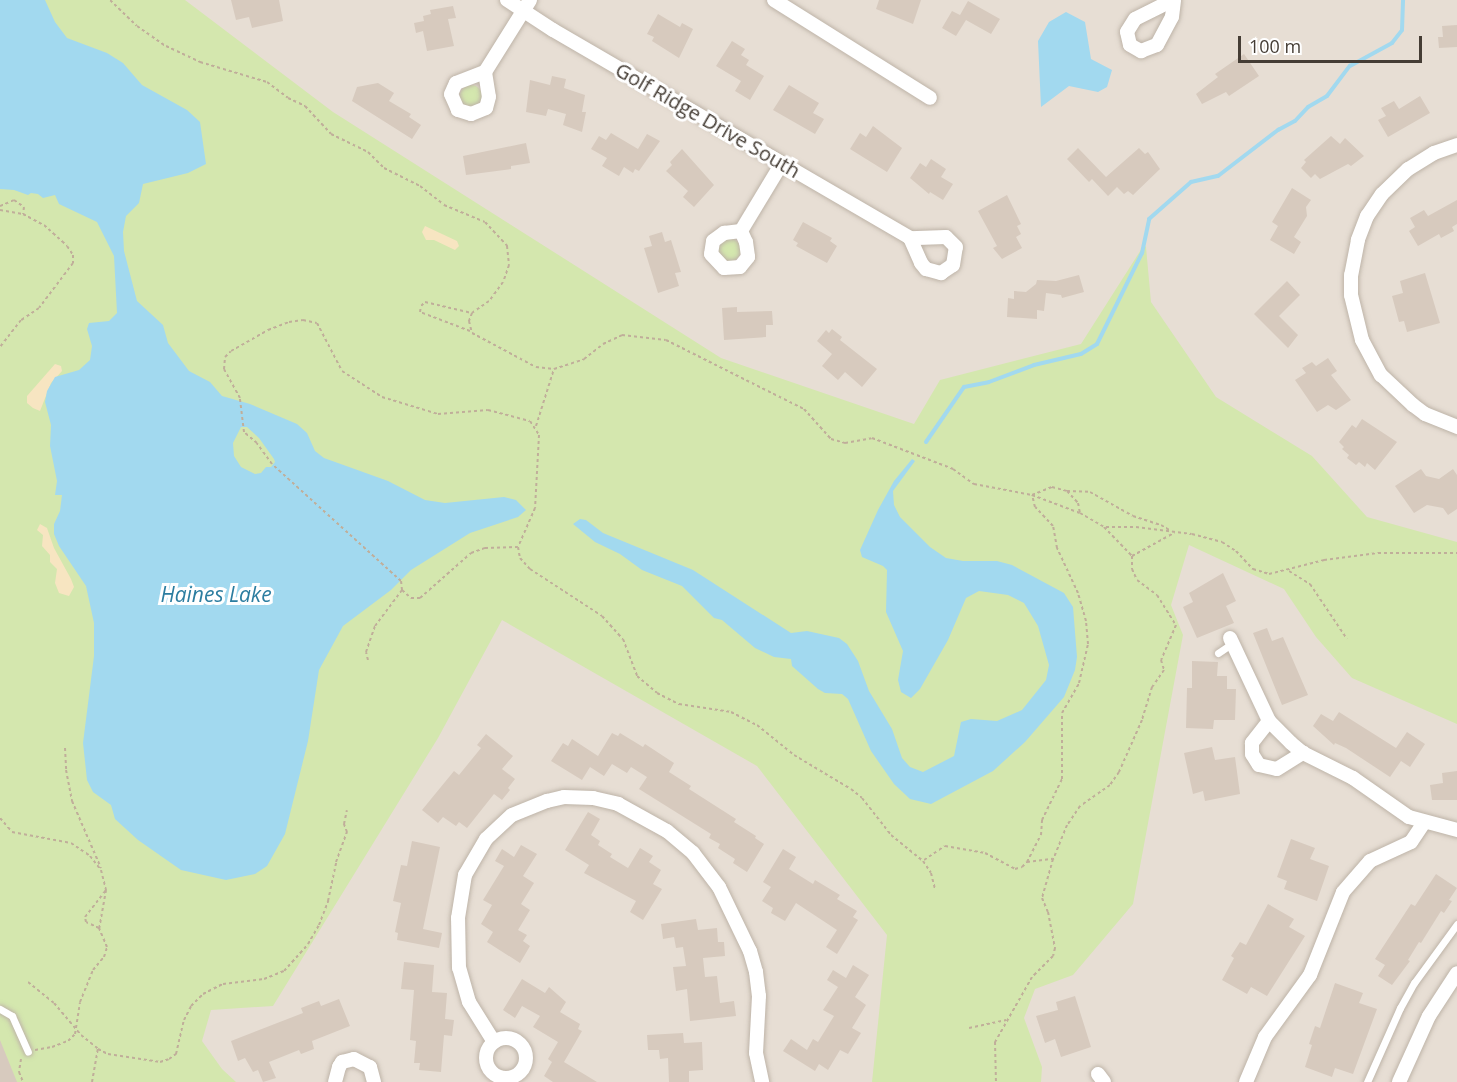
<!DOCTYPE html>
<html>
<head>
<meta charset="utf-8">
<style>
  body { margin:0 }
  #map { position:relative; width:1457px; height:1082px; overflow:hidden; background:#f3ede6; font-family:"Open Sans",sans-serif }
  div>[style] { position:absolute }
  .residential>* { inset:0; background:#e7ded4; transform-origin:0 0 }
  .green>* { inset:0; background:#d4e7ae }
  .round { border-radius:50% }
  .sand>* { inset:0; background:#f7e5c1 }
  .water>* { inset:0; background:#a2d9ef }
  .stream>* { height:4px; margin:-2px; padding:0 2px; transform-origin:2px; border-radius:2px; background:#a2d9ef }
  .building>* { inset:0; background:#d7cabe }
  .path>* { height:2px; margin-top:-1px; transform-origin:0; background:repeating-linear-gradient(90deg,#c0ae9a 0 3px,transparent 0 6px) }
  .roads { filter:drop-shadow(0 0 2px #beb4a8) drop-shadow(0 0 2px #beb4a8) }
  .lane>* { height:7px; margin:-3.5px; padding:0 3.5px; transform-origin:3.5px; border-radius:3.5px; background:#fff }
  .street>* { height:14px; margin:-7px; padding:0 7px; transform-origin:7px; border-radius:7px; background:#fff }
  .street>.ring { margin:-7px; padding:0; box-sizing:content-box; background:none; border:14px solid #fff; border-radius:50% }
  span { translate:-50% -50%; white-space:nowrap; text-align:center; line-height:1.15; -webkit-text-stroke:6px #fff; paint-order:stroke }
  .street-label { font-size:20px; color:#453d35 }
  .water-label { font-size:21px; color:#2c7da0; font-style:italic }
  .scale { position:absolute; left:1238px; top:36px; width:184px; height:27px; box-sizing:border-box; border:3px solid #453d35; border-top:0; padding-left:8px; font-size:18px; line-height:21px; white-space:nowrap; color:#453d35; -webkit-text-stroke:4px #fff; paint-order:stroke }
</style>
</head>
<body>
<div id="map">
  <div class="residential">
    <i style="left:0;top:0;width:1457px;height:1082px"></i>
  </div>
  <div class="green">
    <i style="clip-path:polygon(0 0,185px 0,333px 112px,721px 358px,914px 424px,940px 380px,1081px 344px,1144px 245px,1146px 247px,1151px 302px,1216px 397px,1312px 456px,1367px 517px,1457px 542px,1457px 724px,1352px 678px,1316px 637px,1284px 589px,1189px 545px,1171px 605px,1183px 635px,1133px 904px,1073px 975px,1035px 989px,1024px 1018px,1042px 1067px,1041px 1082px,872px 1082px,887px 935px,757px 766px,502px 620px,438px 738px,273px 1006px,211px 1010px,202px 1041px,222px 1069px,236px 1082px,0 1082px)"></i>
    <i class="round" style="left:460px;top:85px;width:22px;height:22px"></i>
    <i class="round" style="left:719px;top:239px;width:22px;height:22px"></i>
  </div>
  <div class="sand">
    <i style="clip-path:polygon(425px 226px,457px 241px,459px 246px,455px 250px,434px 240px,426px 240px,422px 232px)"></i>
    <i style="clip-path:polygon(55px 364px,61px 366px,62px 371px,51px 383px,40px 411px,33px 408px,27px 403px,27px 396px)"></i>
    <i style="clip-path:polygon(40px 524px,47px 528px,54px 548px,71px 579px,74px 587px,69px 596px,59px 593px,55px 583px,57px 569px,50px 562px,50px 555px,42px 546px,43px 535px,37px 530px)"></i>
  </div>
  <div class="water">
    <i style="clip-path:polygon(evenodd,0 0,45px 0,55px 22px,67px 38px,107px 53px,123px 63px,142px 85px,187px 110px,200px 122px,206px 164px,188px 173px,143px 184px,139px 203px,126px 216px,123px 232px,124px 251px,137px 301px,163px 325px,168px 343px,189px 371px,210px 382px,222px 396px,250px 404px,297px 424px,307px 433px,315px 451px,324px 458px,388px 481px,425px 500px,445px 503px,504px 497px,516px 500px,526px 510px,518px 517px,470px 533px,411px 570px,391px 590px,343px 626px,319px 670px,308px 741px,285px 834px,267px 866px,255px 874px,226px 880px,181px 870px,138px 840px,115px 819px,111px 805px,93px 792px,87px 780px,83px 743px,94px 656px,94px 623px,86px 586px,59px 546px,54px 534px,54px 524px,60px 511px,62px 495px,55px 495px,57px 481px,50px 446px,51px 425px,45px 402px,47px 391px,55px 377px,79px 370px,90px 360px,92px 346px,87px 329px,89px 323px,109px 321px,117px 313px,114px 256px,97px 222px,59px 204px,55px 195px,43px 198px,38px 194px,31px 193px,28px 195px,14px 190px,0 189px,0 0,241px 427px,247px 427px,259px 438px,274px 459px,275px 462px,271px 467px,266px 467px,261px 473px,255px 474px,241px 467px,234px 456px,233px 443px,241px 427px)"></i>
    <i style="clip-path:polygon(1066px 12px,1085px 22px,1091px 59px,1112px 70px,1107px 87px,1098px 92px,1069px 86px,1041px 107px,1038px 41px,1049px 22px)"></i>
    <i style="clip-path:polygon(912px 459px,915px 461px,893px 491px,894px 505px,900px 517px,930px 547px,946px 558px,963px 561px,997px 561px,1012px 565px,1064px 593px,1073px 607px,1077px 657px,1075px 670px,1064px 697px,1025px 742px,993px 771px,931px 804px,910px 799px,894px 784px,871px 751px,848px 699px,842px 694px,825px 693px,818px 689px,792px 666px,791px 659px,774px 657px,755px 648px,722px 620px,714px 618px,682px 586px,642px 570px,620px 554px,595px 542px,573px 524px,580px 519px,586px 520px,603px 533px,693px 570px,791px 633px,807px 631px,839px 638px,847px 644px,858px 661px,869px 691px,892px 729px,902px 758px,910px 767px,923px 772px,954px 756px,961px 722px,971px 719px,997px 721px,1022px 710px,1046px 680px,1049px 665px,1038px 626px,1024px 603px,1008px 595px,979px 591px,966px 598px,948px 640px,920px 689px,911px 698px,901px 692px,898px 680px,903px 651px,886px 612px,887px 570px,883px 566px,862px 557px,860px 550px,878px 510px,894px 481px)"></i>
  </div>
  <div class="stream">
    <i style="left:926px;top:442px;width:67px;rotate:-55.4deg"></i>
    <i style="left:964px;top:387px;width:25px;rotate:-11deg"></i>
    <i style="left:989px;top:382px;width:48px;rotate:-20.7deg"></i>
    <i style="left:1034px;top:365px;width:48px;rotate:-13.2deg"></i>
    <i style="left:1081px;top:354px;width:19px;rotate:-32deg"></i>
    <i style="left:1097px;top:344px;width:102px;rotate:-63.7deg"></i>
    <i style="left:1142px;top:253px;width:35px;rotate:-78deg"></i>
    <i style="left:1149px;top:219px;width:56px;rotate:-41.4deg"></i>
    <i style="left:1191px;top:182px;width:28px;rotate:-13deg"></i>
    <i style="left:1218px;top:176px;width:76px;rotate:-37.5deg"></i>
    <i style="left:1278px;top:130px;width:19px;rotate:-28deg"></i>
    <i style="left:1295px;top:121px;width:19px;rotate:-47deg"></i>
    <i style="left:1308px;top:107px;width:22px;rotate:-30deg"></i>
    <i style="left:1327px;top:96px;width:38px;rotate:-53deg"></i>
    <i style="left:1350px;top:66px;width:48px;rotate:-28.7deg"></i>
    <i style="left:1392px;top:43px;width:16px;rotate:-52deg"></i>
    <i style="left:1402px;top:30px;width:30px;rotate:-88deg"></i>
  </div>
  <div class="building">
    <i style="clip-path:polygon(231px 0,279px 0,283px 21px,252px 28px,249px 17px,236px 20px)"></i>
    <i style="clip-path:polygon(879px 0,921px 0,913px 24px,876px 9px)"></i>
    <i style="clip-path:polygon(968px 1px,1000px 19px,991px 34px,966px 20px,956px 36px,942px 28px,952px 11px,960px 15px)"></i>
    <i style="clip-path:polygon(453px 6px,456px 18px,448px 19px,454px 46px,427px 51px,423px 31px,416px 33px,414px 23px,424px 21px,423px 16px,431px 14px,430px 10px)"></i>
    <i style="clip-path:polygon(658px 14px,680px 27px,682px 23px,693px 29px,679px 58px,652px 41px,654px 37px,647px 34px)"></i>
    <i style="clip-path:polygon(1457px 25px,1457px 47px,1439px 48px,1438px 37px,1443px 37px,1442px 26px)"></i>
    <i style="clip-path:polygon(732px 41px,745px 49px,741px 55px,749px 60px,746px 65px,764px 76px,750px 100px,735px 91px,741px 81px,716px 66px)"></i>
    <i style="clip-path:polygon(1244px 54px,1259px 76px,1229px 96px,1226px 92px,1202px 104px,1196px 94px,1218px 77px,1215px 74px)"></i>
    <i style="clip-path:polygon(552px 76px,566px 79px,564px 88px,585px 95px,582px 112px,586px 112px,582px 132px,563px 125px,566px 114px,548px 109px,546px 116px,526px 112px,530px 80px,550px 85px)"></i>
    <i style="clip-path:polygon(378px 83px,394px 93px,389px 101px,411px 114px,409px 117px,421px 125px,412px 139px,352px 101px,357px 87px)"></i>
    <i style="clip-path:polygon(789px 85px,819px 103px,813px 113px,824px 119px,815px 134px,773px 110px)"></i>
    <i style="clip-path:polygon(1420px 96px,1430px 113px,1388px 137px,1378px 120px,1386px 116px,1381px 108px,1394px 101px,1399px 109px)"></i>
    <i style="clip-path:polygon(873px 126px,902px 148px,887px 172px,850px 149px,860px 133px,866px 137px)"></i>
    <i style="clip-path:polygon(611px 133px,638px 149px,647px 134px,660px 141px,639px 171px,635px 169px,633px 173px,624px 167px,619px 176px,602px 166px,607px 158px,591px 149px,599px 136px,606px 140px)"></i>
    <i style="clip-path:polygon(1331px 136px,1340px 144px,1345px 138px,1364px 156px,1351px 166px,1348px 164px,1320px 179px,1315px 174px,1311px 178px,1301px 168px,1306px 162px,1304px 160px)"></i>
    <i style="clip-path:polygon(526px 143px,530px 163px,511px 166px,511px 169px,466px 175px,463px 156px)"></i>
    <i style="clip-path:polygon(1078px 148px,1106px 177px,1139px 148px,1145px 154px,1148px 152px,1160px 169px,1133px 195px,1128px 191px,1124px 194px,1117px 187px,1108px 196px,1092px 179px,1089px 182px,1067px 159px)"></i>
    <i style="clip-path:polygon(682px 149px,714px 185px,694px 207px,683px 197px,688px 191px,666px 171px,672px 165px,670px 162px)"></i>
    <i style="clip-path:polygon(931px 159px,946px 169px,941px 177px,953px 184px,943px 200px,930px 192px,929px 194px,910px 178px,920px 163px,926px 167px)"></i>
    <i style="clip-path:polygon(1292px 188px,1311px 200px,1306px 207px,1307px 216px,1294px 237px,1301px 242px,1294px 254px,1270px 240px,1278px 226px,1272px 222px)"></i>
    <i style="clip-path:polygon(1007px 195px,1021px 224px,1017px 226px,1021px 234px,1016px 237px,1022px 248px,1002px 259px,993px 248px,997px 246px,978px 211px)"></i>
    <i style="clip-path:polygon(1457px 200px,1457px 224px,1452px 227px,1454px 231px,1441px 238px,1439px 234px,1418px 246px,1409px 231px,1415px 227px,1410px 218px,1424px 210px,1428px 216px)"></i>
    <i style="clip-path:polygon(803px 222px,832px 238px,830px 241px,837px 246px,827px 263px,796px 246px,798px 243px,793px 240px)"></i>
    <i style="clip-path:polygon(662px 232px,665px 242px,671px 240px,681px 272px,675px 273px,679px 286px,658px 293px,644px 248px,652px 246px,649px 236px)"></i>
    <i style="clip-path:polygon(1425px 273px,1440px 323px,1407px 332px,1404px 321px,1399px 322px,1392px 296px,1403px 293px,1400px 281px)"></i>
    <i style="clip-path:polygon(1079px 275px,1084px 292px,1062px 298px,1061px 295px,1046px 293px,1044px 311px,1037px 310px,1037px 319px,1007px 317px,1008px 298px,1014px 299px,1014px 291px,1026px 292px,1036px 284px,1037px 280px,1056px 281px)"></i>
    <i style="clip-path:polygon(1287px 281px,1300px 295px,1279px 316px,1298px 335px,1288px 348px,1254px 314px)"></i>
    <i style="clip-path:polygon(737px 307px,737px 312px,772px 311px,773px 325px,766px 325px,766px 337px,724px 340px,722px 308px)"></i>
    <i style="clip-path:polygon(832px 329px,842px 337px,840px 340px,877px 369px,862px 387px,845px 372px,838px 380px,822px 366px,832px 354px,817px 341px,826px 330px,829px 333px)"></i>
    <i style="clip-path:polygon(1328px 358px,1337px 371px,1331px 375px,1351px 400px,1336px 410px,1328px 405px,1317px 412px,1295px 380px,1306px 373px,1302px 368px,1312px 362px,1316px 366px)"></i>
    <i style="clip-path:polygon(1362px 419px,1397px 442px,1375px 470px,1367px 463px,1365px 467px,1359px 462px,1356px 465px,1347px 458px,1349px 455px,1342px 449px,1344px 447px,1339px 442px,1352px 425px,1356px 428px)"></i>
    <i style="clip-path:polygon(1421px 469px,1426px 476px,1439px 479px,1453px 469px,1457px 475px,1457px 509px,1448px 515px,1443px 508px,1427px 505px,1414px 513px,1395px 486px)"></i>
    <i style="clip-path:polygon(1223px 573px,1236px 601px,1226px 606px,1234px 623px,1197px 638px,1183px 607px,1193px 602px,1189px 593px)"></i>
    <i style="clip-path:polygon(1267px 628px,1272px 641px,1283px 637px,1308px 695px,1282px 705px,1253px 633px)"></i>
    <i style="clip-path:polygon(1192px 661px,1218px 662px,1217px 676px,1227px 676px,1227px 689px,1236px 689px,1235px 720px,1214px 720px,1213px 729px,1186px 728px,1187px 688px,1192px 688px)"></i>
    <i style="clip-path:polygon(1339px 712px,1396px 748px,1407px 732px,1425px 744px,1410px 767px,1401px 761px,1390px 777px,1346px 748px,1335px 743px,1334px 745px,1313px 726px,1321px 714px,1333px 721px)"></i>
    <i style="clip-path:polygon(612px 733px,618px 736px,620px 733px,643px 747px,645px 744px,674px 763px,669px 772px,691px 786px,689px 789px,736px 819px,734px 822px,756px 836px,755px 838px,764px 844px,747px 872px,733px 863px,735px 859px,718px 848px,720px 844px,709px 838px,711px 834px,639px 789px,647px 777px,631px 767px,627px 773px,612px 764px,604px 776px,590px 767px,582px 780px,551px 761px,563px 743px,568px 746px,572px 739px,598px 756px)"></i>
    <i style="clip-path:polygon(486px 734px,513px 756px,502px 769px,515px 779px,508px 788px,510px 790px,502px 800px,494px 794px,467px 828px,459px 822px,456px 826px,443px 817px,438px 823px,422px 810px,454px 771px,459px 775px,481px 748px,477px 745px)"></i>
    <i style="clip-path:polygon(1212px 747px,1215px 760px,1235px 757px,1240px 794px,1205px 801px,1203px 791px,1193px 794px,1184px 753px)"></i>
    <i style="clip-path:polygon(1457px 771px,1457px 800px,1432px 800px,1430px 785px,1443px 783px,1442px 773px)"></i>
    <i style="clip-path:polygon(588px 812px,600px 819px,591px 835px,600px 841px,598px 845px,612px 854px,610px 857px,628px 868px,640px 848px,653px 856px,649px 862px,661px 870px,653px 884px,662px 889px,643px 920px,630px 912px,636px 901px,584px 873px,589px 865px,565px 850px)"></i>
    <i style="clip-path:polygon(1291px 839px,1315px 848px,1310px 859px,1329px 866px,1317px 901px,1284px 889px,1287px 881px,1277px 877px)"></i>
    <i style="clip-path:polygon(412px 841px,440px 847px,423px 929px,442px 933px,439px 948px,397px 940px,398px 933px,395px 932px,401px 903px,393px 901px,401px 865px,407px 866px)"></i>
    <i style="clip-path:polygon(521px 845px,537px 854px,523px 876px,534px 883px,521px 904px,530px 910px,518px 930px,527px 935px,523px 941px,530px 946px,520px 963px,487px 942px,493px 932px,481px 924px,492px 905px,483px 900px,504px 866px,495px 861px,502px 849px,514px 857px)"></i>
    <i style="clip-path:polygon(783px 849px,796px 857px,789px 869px,813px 884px,815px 880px,840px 895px,837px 899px,857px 911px,853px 917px,858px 920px,837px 954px,826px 947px,837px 930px,796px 903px,785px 921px,771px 913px,773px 908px,762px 901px,771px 887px,763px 882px)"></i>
    <i style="clip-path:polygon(1436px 874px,1457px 888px,1449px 900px,1452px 901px,1444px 913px,1441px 911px,1421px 943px,1419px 942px,1408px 960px,1410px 961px,1392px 985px,1378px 976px,1385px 965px,1375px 959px,1411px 904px,1415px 906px)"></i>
    <i style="clip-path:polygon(1268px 904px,1294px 919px,1289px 927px,1305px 936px,1267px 996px,1251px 987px,1247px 994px,1222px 980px,1234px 958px,1231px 956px,1240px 942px,1246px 945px)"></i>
    <i style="clip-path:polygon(696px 919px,698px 930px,717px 928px,718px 942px,724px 942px,725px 956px,703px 958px,705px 977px,717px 976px,720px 1003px,734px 1001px,736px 1016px,690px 1021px,687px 989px,676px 991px,673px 967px,686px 966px,683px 947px,676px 948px,674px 937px,663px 939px,661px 924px)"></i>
    <i style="clip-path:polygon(404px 962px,434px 965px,432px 992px,447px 993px,445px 1019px,454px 1020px,452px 1036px,444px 1035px,441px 1072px,419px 1070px,420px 1063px,414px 1063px,416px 1041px,410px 1040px,414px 990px,401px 989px)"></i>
    <i style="clip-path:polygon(853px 965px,869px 975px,855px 997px,866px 1005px,852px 1028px,861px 1033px,848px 1054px,840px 1050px,828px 1070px,819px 1064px,815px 1071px,783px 1051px,791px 1039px,807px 1050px,813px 1039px,818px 1042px,834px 1016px,823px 1010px,838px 987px,827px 980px,833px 970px,846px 978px)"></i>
    <i style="clip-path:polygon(522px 979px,545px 993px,549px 987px,566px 1002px,560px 1012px,580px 1024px,578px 1029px,582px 1031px,564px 1062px,597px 1082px,553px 1082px,544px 1076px,552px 1062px,548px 1059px,558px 1042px,533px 1027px,540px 1016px,522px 1006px,515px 1018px,503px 1010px)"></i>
    <i style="clip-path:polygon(1335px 983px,1363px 993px,1359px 1003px,1377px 1009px,1353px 1074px,1335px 1068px,1332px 1077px,1305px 1067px,1312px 1045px,1309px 1044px,1315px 1026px,1320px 1028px)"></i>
    <i style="clip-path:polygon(1075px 996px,1091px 1047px,1061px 1057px,1055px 1039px,1045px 1043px,1036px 1016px,1058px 1010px,1056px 1002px)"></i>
    <i style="clip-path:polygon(339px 999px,350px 1026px,312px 1041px,314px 1049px,301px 1054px,299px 1050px,269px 1062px,276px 1078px,263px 1082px,258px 1070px,253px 1072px,245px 1058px,238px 1061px,231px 1041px,303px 1013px,301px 1008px,319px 1001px,321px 1006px)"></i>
    <i style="clip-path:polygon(683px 1033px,684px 1043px,702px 1042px,703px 1070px,689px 1071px,689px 1082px,669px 1082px,668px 1058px,660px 1059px,659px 1050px,648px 1050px,647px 1035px)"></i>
    <i style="clip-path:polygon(0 1041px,0 1040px,17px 1082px,0 1082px)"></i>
  </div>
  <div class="path">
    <i style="left:110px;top:0;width:37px;rotate:44deg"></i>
    <i style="left:137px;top:26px;width:35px;rotate:35deg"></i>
    <i style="left:166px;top:46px;width:38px;rotate:25deg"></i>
    <i style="left:200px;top:62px;width:70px;rotate:16.6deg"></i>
    <i style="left:267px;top:82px;width:26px;rotate:37deg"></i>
    <i style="left:288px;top:98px;width:19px;rotate:25deg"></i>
    <i style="left:305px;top:106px;width:38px;rotate:47deg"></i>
    <i style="left:331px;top:134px;width:41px;rotate:25.9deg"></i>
    <i style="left:368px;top:152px;width:23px;rotate:45deg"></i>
    <i style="left:384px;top:168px;width:40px;rotate:26.6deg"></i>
    <i style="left:420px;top:186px;width:31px;rotate:38deg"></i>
    <i style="left:444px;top:205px;width:44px;rotate:22.5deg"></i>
    <i style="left:485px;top:222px;width:33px;rotate:47deg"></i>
    <i style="left:507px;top:246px;width:19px;rotate:84deg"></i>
    <i style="left:509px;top:265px;width:18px;rotate:109deg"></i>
    <i style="left:503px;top:282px;width:24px;rotate:126deg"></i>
    <i style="left:489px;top:301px;width:21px;rotate:145deg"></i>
    <i style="left:472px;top:313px;width:9px;rotate:111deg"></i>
    <i style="left:469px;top:321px;width:12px;rotate:76deg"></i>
    <i style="left:472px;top:333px;width:72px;rotate:28deg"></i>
    <i style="left:536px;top:367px;width:18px;rotate:6deg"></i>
    <i style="left:554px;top:369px;width:32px;rotate:-18deg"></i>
    <i style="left:584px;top:359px;width:24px;rotate:-38deg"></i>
    <i style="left:603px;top:344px;width:21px;rotate:-25deg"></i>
    <i style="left:622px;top:335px;width:44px;rotate:6.5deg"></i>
    <i style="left:666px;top:340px;width:154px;rotate:26.6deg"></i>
    <i style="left:804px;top:409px;width:40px;rotate:48deg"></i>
    <i style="left:831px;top:439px;width:15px;rotate:16deg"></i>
    <i style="left:845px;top:443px;width:27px;rotate:-10deg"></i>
    <i style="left:872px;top:438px;width:87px;rotate:20.9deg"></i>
    <i style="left:953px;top:469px;width:26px;rotate:36deg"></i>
    <i style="left:974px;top:484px;width:59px;rotate:10.7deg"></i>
    <i style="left:1032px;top:495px;width:51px;rotate:20.6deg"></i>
    <i style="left:1080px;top:513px;width:28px;rotate:30deg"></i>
    <i style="left:1104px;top:527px;width:40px;rotate:46deg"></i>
    <i style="left:1132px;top:556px;width:13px;rotate:90deg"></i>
    <i style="left:1132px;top:569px;width:12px;rotate:66deg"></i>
    <i style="left:1137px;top:580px;width:25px;rotate:37deg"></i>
    <i style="left:1157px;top:595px;width:36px;rotate:58deg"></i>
    <i style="left:1176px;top:625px;width:38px;rotate:113deg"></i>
    <i style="left:1161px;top:660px;width:10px;rotate:73deg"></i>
    <i style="left:1164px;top:670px;width:21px;rotate:125deg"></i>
    <i style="left:1152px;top:687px;width:34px;rotate:107deg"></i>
    <i style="left:1142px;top:720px;width:57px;rotate:113.9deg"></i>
    <i style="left:1119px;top:772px;width:16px;rotate:125deg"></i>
    <i style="left:1110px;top:785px;width:37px;rotate:145deg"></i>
    <i style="left:1080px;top:806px;width:23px;rotate:124deg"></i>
    <i style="left:1067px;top:825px;width:37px;rotate:112deg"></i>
    <i style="left:1053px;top:859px;width:41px;rotate:105.8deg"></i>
    <i style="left:1042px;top:898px;width:15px;rotate:67deg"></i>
    <i style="left:1048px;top:912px;width:37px;rotate:79deg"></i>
    <i style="left:1055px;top:948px;width:8px;rotate:104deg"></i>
    <i style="left:1053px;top:956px;width:30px;rotate:135deg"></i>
    <i style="left:1032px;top:977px;width:75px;rotate:119.6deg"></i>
    <i style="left:995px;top:1042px;width:40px;rotate:88.6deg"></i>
    <i style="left:0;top:206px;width:15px;rotate:-23deg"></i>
    <i style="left:14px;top:200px;width:12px;rotate:35deg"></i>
    <i style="left:24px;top:207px;width:7px;rotate:98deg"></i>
    <i style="left:0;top:210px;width:23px;rotate:10deg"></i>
    <i style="left:23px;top:214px;width:24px;rotate:28deg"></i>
    <i style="left:44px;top:225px;width:31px;rotate:42deg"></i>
    <i style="left:67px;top:246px;width:11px;rotate:56deg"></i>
    <i style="left:73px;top:255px;width:8px;rotate:90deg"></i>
    <i style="left:73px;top:263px;width:56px;rotate:127.1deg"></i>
    <i style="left:39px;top:308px;width:22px;rotate:146deg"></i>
    <i style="left:21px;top:320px;width:34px;rotate:128deg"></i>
    <i style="left:470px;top:331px;width:53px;rotate:-159.2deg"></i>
    <i style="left:420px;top:312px;width:6px;rotate:-81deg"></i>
    <i style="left:421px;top:306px;width:6px;rotate:-45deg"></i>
    <i style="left:425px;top:302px;width:48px;rotate:13.2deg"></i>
    <i style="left:536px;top:426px;width:60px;rotate:-72.5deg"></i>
    <i style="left:1067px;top:491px;width:23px;rotate:2deg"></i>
    <i style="left:1090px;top:492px;width:49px;rotate:29.2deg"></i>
    <i style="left:1133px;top:516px;width:29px;rotate:18deg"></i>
    <i style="left:1161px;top:525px;width:12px;rotate:31deg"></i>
    <i style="left:1106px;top:527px;width:30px"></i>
    <i style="left:1136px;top:527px;width:56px;rotate:7.1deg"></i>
    <i style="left:1192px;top:534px;width:31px;rotate:15deg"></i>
    <i style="left:1222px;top:542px;width:17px;rotate:33deg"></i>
    <i style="left:1236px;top:551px;width:25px;rotate:47deg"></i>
    <i style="left:1253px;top:569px;width:17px;rotate:17deg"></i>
    <i style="left:1269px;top:574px;width:57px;rotate:-14.3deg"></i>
    <i style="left:1324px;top:560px;width:54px;rotate:-7.4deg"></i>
    <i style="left:1378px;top:553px;width:79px"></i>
    <i style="left:1132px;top:556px;width:48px;rotate:-28.7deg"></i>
    <i style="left:1289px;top:571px;width:25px;rotate:32deg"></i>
    <i style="left:1310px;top:584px;width:66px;rotate:56.1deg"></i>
    <i style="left:402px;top:590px;width:12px;rotate:42deg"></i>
    <i style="left:411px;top:598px;width:9px"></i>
    <i style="left:420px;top:598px;width:68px;rotate:-41.4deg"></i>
    <i style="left:471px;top:553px;width:15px;rotate:-20deg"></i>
    <i style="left:485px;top:548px;width:32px;rotate:-2deg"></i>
    <i style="left:368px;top:660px;width:8px;rotate:-104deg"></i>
    <i style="left:366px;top:652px;width:28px;rotate:-71deg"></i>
    <i style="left:375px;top:626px;width:45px;rotate:-53.1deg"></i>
    <i style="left:402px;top:590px;width:9px;rotate:-96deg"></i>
    <i style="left:401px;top:581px;width:174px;rotate:-137.8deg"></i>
    <i style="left:272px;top:464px;width:26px;rotate:-126deg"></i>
    <i style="left:257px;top:443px;width:17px;rotate:-140deg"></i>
    <i style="left:244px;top:432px;width:34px;rotate:-97deg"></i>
    <i style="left:240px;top:398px;width:33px;rotate:-119deg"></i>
    <i style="left:224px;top:369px;width:12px;rotate:-85deg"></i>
    <i style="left:225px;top:357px;width:8px;rotate:-45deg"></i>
    <i style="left:231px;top:351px;width:43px;rotate:-29.6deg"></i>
    <i style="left:268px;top:330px;width:22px;rotate:-21deg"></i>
    <i style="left:289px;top:322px;width:14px;rotate:-8deg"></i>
    <i style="left:303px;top:320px;width:14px;rotate:12deg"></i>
    <i style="left:317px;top:323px;width:54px;rotate:62.5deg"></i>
    <i style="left:342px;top:371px;width:48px;rotate:33deg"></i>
    <i style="left:382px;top:397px;width:59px;rotate:16.9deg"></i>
    <i style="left:438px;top:414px;width:50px;rotate:-4.6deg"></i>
    <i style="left:488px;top:410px;width:43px;rotate:14.7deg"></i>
    <i style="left:530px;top:421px;width:17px;rotate:57deg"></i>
    <i style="left:539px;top:435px;width:73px;rotate:93.1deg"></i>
    <i style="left:535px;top:508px;width:43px;rotate:113.6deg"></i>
    <i style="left:518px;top:547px;width:11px;rotate:80deg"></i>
    <i style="left:520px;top:558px;width:15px;rotate:48deg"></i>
    <i style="left:530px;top:569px;width:86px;rotate:33.1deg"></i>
    <i style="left:602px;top:616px;width:31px;rotate:48deg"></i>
    <i style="left:623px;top:639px;width:40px;rotate:69deg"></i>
    <i style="left:637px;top:676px;width:26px;rotate:40deg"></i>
    <i style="left:657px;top:693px;width:25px;rotate:27deg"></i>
    <i style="left:679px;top:704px;width:53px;rotate:8.7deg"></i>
    <i style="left:731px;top:712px;width:29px;rotate:27deg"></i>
    <i style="left:757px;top:725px;width:48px;rotate:39deg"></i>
    <i style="left:794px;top:755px;width:66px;rotate:30.8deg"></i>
    <i style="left:851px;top:789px;width:14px;rotate:39deg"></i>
    <i style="left:862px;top:798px;width:47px;rotate:51.9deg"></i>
    <i style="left:891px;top:835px;width:41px;rotate:39.1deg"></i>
    <i style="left:923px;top:861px;width:14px;rotate:56deg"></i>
    <i style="left:931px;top:873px;width:16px;rotate:76deg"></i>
    <i style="left:65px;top:748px;width:22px;rotate:87deg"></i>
    <i style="left:66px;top:770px;width:32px;rotate:79deg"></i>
    <i style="left:72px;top:801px;width:73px;rotate:66.6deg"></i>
    <i style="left:0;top:818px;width:18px;rotate:49deg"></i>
    <i style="left:12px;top:832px;width:60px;rotate:10.6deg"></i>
    <i style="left:71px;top:843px;width:23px;rotate:34deg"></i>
    <i style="left:90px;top:856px;width:18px;rotate:52deg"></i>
    <i style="left:101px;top:870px;width:21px;rotate:76deg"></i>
    <i style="left:106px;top:890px;width:39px;rotate:100deg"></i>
    <i style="left:924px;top:860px;width:25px;rotate:-34deg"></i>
    <i style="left:945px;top:846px;width:41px;rotate:9.9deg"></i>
    <i style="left:985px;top:853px;width:34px;rotate:28deg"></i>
    <i style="left:1015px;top:869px;width:7px;rotate:-16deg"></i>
    <i style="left:1022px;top:867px;width:7px;rotate:-45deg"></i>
    <i style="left:1027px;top:862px;width:30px;rotate:-63deg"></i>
    <i style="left:1041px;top:835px;width:15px;rotate:-86deg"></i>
    <i style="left:1042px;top:820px;width:46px;rotate:-64deg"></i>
    <i style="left:1062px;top:779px;width:66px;rotate:-90deg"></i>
    <i style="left:1062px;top:713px;width:34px;rotate:-60deg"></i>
    <i style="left:1079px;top:683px;width:40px;rotate:-77deg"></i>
    <i style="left:1088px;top:644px;width:23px;rotate:-95deg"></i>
    <i style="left:1086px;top:621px;width:29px;rotate:-106deg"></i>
    <i style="left:1078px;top:593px;width:50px;rotate:-115deg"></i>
    <i style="left:1057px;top:548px;width:22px;rotate:-100deg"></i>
    <i style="left:1053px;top:526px;width:26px;rotate:-133deg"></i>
    <i style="left:1035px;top:507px;width:12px;rotate:-104deg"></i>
    <i style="left:1032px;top:495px;width:22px;rotate:-22deg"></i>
    <i style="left:1052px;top:487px;width:16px;rotate:15deg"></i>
    <i style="left:1067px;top:491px;width:16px;rotate:47deg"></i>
    <i style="left:1078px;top:503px;width:10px;rotate:79deg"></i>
    <i style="left:1027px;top:862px;width:26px;rotate:-7deg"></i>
    <i style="left:28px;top:982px;width:33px;rotate:39deg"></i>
    <i style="left:54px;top:1003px;width:42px;rotate:49.8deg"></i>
    <i style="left:81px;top:1035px;width:22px;rotate:39deg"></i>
    <i style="left:98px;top:1049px;width:11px;rotate:27deg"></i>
    <i style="left:108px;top:1054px;width:53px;rotate:8.7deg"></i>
    <i style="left:160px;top:1062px;width:9px;rotate:-18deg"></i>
    <i style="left:169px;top:1059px;width:9px;rotate:-36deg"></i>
    <i style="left:176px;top:1054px;width:35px;rotate:-77deg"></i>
    <i style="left:184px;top:1020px;width:16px;rotate:-63deg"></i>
    <i style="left:191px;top:1006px;width:17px;rotate:-45deg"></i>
    <i style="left:203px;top:994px;width:22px;rotate:-27deg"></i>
    <i style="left:223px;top:984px;width:41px;rotate:-7deg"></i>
    <i style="left:264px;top:979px;width:22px;rotate:-22deg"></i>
    <i style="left:284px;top:971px;width:36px;rotate:-48deg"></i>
    <i style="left:308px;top:944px;width:22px;rotate:-60deg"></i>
    <i style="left:319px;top:925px;width:26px;rotate:-69deg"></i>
    <i style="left:328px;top:901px;width:40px;rotate:-78deg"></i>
    <i style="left:336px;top:862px;width:32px;rotate:-70deg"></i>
    <i style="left:347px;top:832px;width:9px;rotate:-111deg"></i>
    <i style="left:344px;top:824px;width:14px;rotate:-78deg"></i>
    <i style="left:969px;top:1028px;width:38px;rotate:-12deg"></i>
    <i style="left:35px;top:1050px;width:17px;rotate:-10deg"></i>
    <i style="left:52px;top:1047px;width:17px;rotate:-21deg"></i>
    <i style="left:68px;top:1041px;width:10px;rotate:-45deg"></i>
    <i style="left:75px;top:1034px;width:32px;rotate:-81deg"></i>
    <i style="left:80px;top:1002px;width:35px;rotate:-68deg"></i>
    <i style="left:93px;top:970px;width:17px;rotate:-50deg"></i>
    <i style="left:104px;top:957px;width:10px;rotate:-73deg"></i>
    <i style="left:107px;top:947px;width:21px;rotate:-113deg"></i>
    <i style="left:99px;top:928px;width:14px;rotate:-155deg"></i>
    <i style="left:86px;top:922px;width:5px;rotate:-101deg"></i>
    <i style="left:85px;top:917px;width:34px;rotate:-52deg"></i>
    <i style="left:21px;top:1059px;width:13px;rotate:99deg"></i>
    <i style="left:19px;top:1072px;width:11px;rotate:68deg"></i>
    <i style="left:92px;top:1082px;width:34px;rotate:-80deg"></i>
  </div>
  <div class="roads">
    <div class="lane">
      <i style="left:1218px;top:653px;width:18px;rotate:-34deg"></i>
      <i style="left:0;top:1009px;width:14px;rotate:30deg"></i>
      <i style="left:12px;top:1016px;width:39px;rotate:66deg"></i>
      <i style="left:1367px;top:1082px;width:81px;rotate:-66deg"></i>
      <i style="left:1400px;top:1008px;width:29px;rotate:-61deg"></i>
      <i style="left:1414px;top:983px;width:73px;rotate:-53.9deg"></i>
    </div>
    <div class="street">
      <i style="left:507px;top:0;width:55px;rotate:33.1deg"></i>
      <i style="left:553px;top:30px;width:413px;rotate:30.2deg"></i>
      <i style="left:910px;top:238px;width:27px;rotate:66deg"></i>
      <i style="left:921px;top:263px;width:8px;rotate:50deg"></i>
      <i style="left:926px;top:269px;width:16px;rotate:15deg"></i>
      <i style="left:941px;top:273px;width:14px;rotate:-34deg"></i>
      <i style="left:953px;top:265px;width:18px;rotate:-81deg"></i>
      <i style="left:956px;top:247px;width:14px;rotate:-135deg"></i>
      <i style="left:946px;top:237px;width:36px;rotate:178deg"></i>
      <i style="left:774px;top:0;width:184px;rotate:32.1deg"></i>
      <i style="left:1173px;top:0;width:42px;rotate:153.4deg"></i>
      <i style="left:1135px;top:19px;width:15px;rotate:122deg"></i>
      <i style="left:1127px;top:32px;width:13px;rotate:77deg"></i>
      <i style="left:1130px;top:45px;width:13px;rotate:29deg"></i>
      <i style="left:1141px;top:51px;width:17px;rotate:-21deg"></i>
      <i style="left:1157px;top:45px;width:32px;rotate:-62deg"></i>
      <i style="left:1172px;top:17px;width:17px;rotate:-83deg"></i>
      <i style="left:485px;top:72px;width:25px;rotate:81deg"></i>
      <i style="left:489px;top:97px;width:11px;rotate:105deg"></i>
      <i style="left:486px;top:108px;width:16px;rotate:158deg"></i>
      <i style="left:471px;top:114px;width:14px;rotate:-163deg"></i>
      <i style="left:458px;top:110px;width:17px;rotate:-114deg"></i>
      <i style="left:451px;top:94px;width:12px;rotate:-66deg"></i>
      <i style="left:456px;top:83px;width:31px;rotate:-21deg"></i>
      <i style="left:485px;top:72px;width:85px;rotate:-58deg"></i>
      <i style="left:1457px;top:145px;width:24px;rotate:161deg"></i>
      <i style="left:1434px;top:153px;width:31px;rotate:148deg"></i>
      <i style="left:1408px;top:169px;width:36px;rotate:136deg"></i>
      <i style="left:1382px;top:194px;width:27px;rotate:124deg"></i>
      <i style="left:1367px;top:216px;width:26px;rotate:111deg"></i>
      <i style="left:1358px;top:240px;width:36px;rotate:101deg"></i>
      <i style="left:1351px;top:275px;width:20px;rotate:90deg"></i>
      <i style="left:1351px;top:295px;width:46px;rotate:76.3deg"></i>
      <i style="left:1362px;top:340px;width:40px;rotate:62deg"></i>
      <i style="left:1381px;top:375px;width:44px;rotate:43.2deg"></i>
      <i style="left:1413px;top:405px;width:15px;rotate:37deg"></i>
      <i style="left:1425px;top:414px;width:35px;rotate:22deg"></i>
      <i style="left:741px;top:231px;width:12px;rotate:66deg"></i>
      <i style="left:746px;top:242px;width:15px;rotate:82deg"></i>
      <i style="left:748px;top:257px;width:13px;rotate:129deg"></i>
      <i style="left:740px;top:267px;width:16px;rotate:176deg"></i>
      <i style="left:724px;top:268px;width:19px;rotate:-133deg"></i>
      <i style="left:711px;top:254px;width:13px;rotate:-81deg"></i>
      <i style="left:713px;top:241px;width:14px;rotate:-36deg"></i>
      <i style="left:724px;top:233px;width:17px;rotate:-7deg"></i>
      <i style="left:741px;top:231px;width:79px;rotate:-58.9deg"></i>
      <i style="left:1230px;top:638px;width:92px;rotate:64.8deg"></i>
      <i style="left:1269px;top:721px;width:31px;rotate:45deg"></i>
      <i style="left:1291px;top:743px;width:16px;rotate:40deg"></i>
      <i style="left:1303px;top:753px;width:56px;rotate:26.6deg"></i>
      <i style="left:1353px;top:778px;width:68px;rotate:34.9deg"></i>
      <i style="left:1409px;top:817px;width:50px;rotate:15.2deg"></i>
      <i style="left:1269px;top:721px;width:28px;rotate:128deg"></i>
      <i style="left:1252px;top:743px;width:11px;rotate:90deg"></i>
      <i style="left:1252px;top:754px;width:13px;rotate:58deg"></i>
      <i style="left:1259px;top:765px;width:18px;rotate:13deg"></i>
      <i style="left:1277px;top:769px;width:31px;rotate:-32deg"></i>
      <i class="ring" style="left:486px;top:1038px;width:26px;height:26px"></i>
      <i style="left:494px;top:1042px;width:47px;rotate:-122deg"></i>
      <i style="left:469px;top:1002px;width:35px;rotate:-106deg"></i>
      <i style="left:459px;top:968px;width:50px;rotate:-91.1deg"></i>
      <i style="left:458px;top:918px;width:44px;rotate:-80.8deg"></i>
      <i style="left:465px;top:875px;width:42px;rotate:-59.7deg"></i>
      <i style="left:486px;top:839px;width:35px;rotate:-43deg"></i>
      <i style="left:512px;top:815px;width:38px;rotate:-22deg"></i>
      <i style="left:547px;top:801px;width:17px;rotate:-13deg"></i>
      <i style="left:564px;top:797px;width:29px;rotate:2deg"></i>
      <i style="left:593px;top:798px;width:26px;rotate:13deg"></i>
      <i style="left:618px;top:804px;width:56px;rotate:28.9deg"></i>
      <i style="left:667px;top:831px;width:34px;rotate:40deg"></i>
      <i style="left:693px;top:853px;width:43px;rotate:52.6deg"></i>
      <i style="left:719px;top:887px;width:71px;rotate:64.2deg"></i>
      <i style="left:750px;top:951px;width:22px;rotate:74deg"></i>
      <i style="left:756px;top:972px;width:24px;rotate:83deg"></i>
      <i style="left:759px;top:996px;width:57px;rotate:93deg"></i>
      <i style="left:756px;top:1053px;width:30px;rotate:78deg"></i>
      <i style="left:1098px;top:1074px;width:10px;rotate:53deg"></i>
      <i style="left:335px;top:1082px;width:16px;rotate:-75deg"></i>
      <i style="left:339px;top:1067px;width:6px;rotate:-59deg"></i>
      <i style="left:342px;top:1062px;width:12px;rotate:-14deg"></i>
      <i style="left:354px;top:1059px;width:18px;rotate:27deg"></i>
      <i style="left:370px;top:1067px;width:16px;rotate:75deg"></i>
      <i style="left:1246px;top:1082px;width:49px;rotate:-67.1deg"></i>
      <i style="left:1265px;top:1037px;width:77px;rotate:-54deg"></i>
      <i style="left:1310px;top:975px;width:89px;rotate:-68.3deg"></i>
      <i style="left:1343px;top:892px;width:41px;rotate:-48.9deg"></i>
      <i style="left:1370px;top:861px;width:45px;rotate:-24.9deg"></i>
      <i style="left:1411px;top:842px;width:23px;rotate:-56deg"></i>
      <i style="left:1399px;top:1082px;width:72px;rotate:-65.6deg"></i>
      <i style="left:1429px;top:1016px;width:51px;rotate:-56.9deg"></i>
    </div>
  </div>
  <div class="street-label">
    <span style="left:708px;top:120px;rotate:30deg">Golf Ridge Drive South</span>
  </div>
  <div class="water-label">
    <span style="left:216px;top:594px">Haines Lake</span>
  </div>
  <div class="scale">100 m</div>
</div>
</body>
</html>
